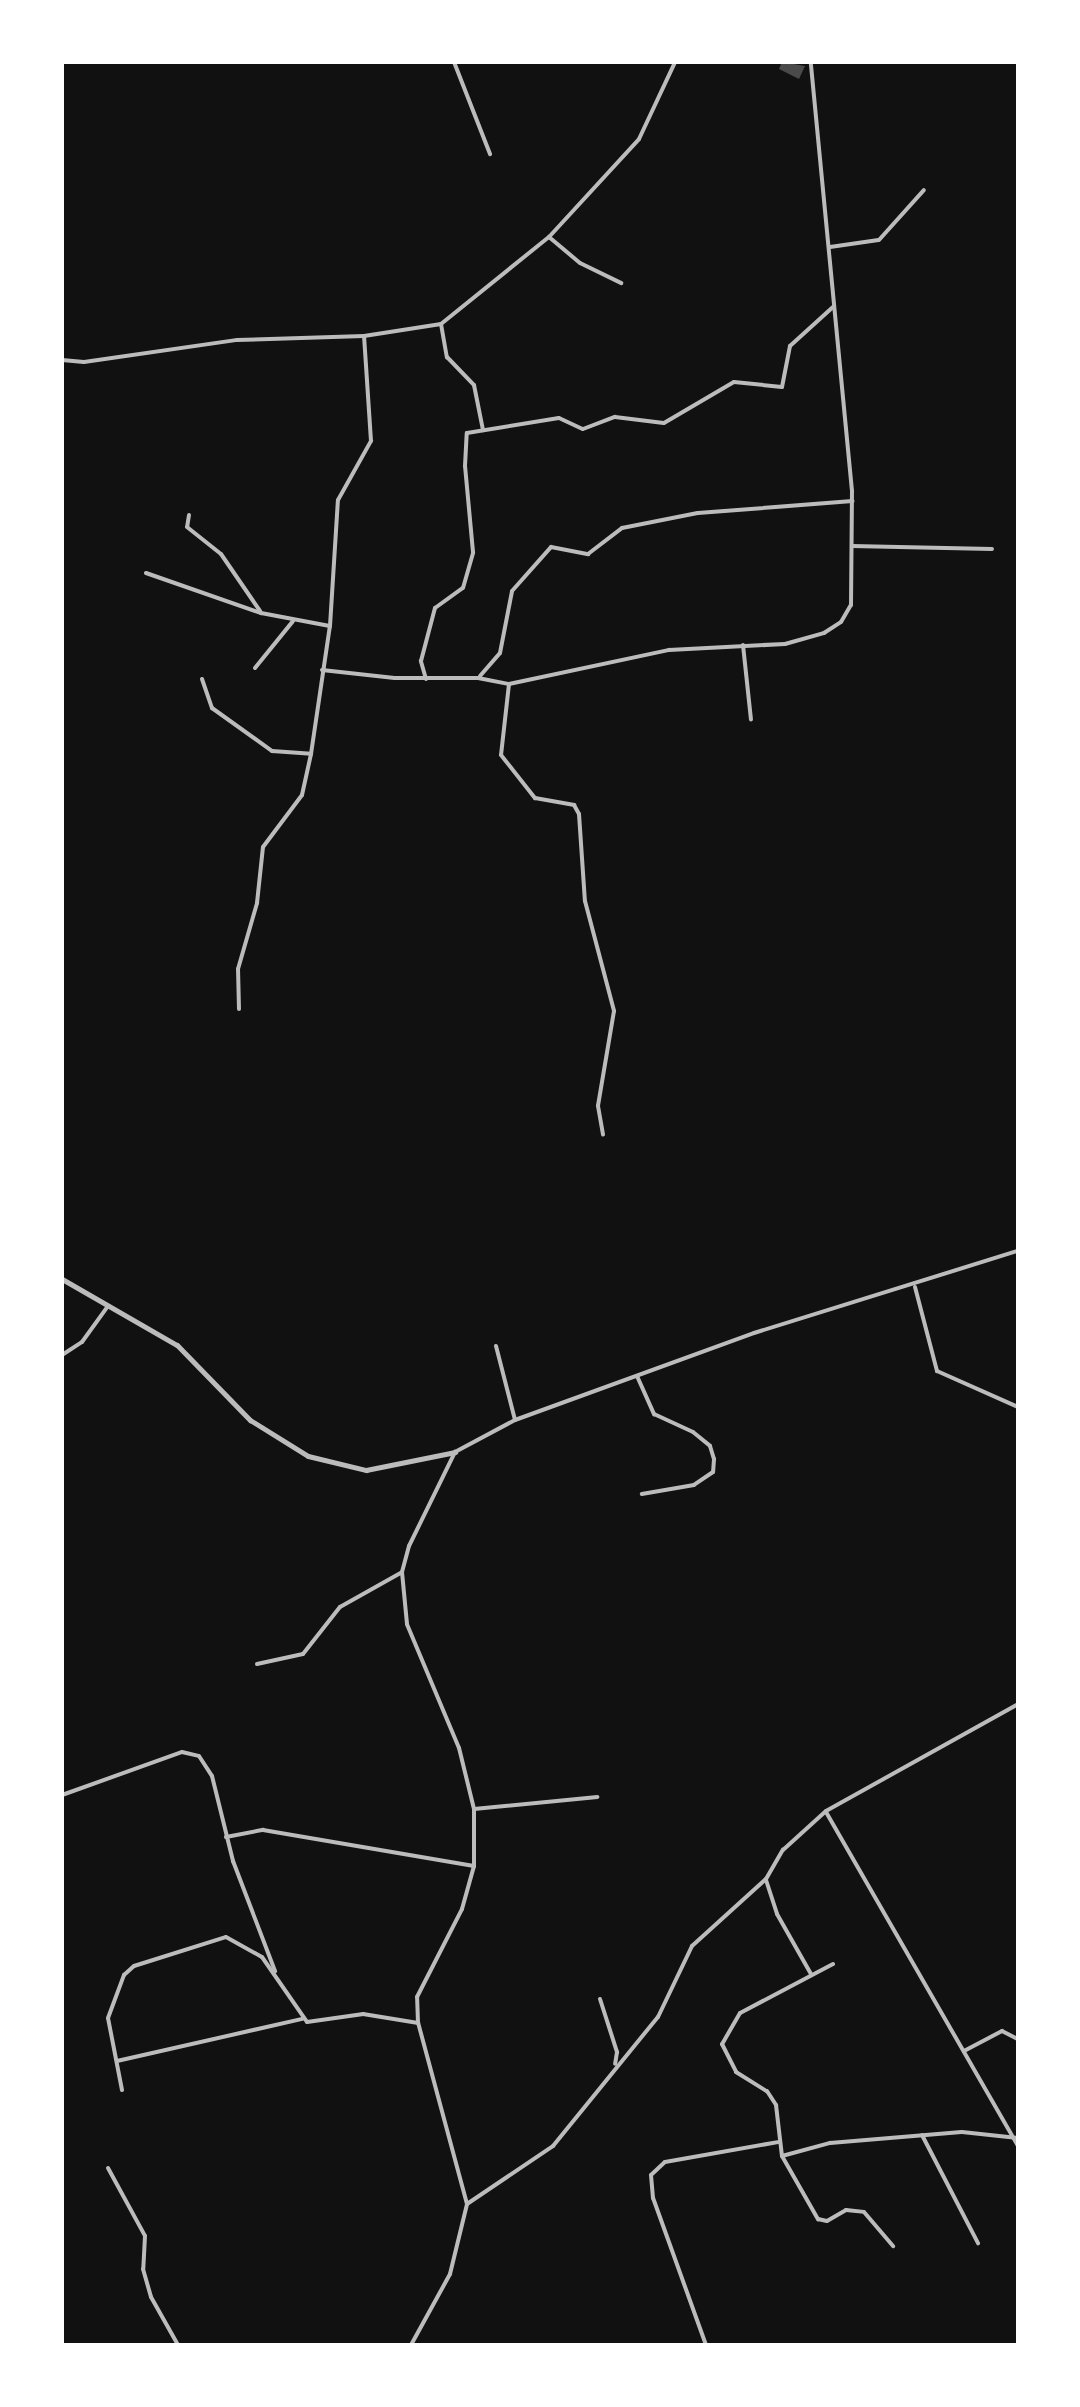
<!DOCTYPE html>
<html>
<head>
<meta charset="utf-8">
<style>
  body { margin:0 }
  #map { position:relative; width:1080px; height:2407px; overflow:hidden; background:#111; font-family:"Roboto Condensed",sans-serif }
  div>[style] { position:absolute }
  .building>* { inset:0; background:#4a4a4a }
  .minor>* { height:4px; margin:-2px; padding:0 2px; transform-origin:2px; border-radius:2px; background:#bcbcbc }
  .tertiary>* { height:5px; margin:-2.5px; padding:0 2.5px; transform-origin:2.5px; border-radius:2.5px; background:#bcbcbc }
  span { translate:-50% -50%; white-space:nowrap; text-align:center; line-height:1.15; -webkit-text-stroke:7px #fff; paint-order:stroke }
  .frame { position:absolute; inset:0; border:64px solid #fff; pointer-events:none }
</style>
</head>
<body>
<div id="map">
  <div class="building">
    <i style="clip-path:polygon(782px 62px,805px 66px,799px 79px,779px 69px)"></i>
  </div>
  <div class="minor">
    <i style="left:454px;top:62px;width:99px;rotate:68.6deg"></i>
    <i style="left:549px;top:237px;width:40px;rotate:40deg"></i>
    <i style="left:580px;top:263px;width:46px;rotate:26deg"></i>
    <i style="left:830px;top:247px;width:49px;rotate:-8.1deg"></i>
    <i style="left:879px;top:240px;width:67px;rotate:-48deg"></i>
    <i style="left:441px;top:324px;width:34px;rotate:80deg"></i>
    <i style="left:447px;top:357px;width:39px;rotate:46deg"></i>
    <i style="left:474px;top:385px;width:46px;rotate:78.7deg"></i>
    <i style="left:62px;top:360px;width:22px;rotate:5deg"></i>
    <i style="left:84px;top:362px;width:155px;rotate:-8.2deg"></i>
    <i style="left:237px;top:340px;width:127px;rotate:-1.8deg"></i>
    <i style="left:189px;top:515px;width:12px;rotate:99deg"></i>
    <i style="left:187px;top:527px;width:43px;rotate:38.5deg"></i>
    <i style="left:221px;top:554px;width:69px;rotate:55.6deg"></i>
    <i style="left:852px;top:546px;width:140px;rotate:1.2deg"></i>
    <i style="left:146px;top:573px;width:122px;rotate:19.2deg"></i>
    <i style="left:261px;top:613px;width:70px;rotate:10.7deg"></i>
    <i style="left:743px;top:645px;width:75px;rotate:83.9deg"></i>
    <i style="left:255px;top:668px;width:60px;rotate:-51deg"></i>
    <i style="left:322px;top:670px;width:73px;rotate:6.3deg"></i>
    <i style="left:395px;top:678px;width:83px"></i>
    <i style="left:478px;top:678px;width:32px;rotate:11deg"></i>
    <i style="left:509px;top:684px;width:164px;rotate:-12deg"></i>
    <i style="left:669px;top:650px;width:116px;rotate:-3deg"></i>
    <i style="left:785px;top:644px;width:41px;rotate:-15.8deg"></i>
    <i style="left:824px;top:633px;width:20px;rotate:-33deg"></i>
    <i style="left:841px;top:622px;width:20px;rotate:-60deg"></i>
    <i style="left:851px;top:605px;width:114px;rotate:-89.5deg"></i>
    <i style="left:852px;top:491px;width:431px;rotate:-95.5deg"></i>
    <i style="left:480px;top:676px;width:30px;rotate:-49deg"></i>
    <i style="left:500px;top:653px;width:63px;rotate:-79deg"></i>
    <i style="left:512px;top:591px;width:59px;rotate:-48.4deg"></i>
    <i style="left:551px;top:547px;width:38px;rotate:11deg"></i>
    <i style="left:588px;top:554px;width:43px;rotate:-37.4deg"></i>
    <i style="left:622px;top:528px;width:77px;rotate:-11.2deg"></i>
    <i style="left:698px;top:513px;width:155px;rotate:-4.4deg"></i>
    <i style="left:202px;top:679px;width:31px;rotate:71deg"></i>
    <i style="left:212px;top:708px;width:74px;rotate:35.6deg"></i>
    <i style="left:272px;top:751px;width:39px;rotate:4deg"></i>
    <i style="left:426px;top:679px;width:19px;rotate:-106deg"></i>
    <i style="left:421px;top:661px;width:55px;rotate:-75.2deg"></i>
    <i style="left:435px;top:608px;width:34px;rotate:-36deg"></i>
    <i style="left:463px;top:588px;width:37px;rotate:-74deg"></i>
    <i style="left:473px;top:552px;width:86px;rotate:-95.3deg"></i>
    <i style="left:465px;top:466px;width:33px;rotate:-87deg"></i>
    <i style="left:467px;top:433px;width:93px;rotate:-9.3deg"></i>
    <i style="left:559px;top:418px;width:26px;rotate:25deg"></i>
    <i style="left:583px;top:429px;width:34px;rotate:-21deg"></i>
    <i style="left:615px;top:417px;width:49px;rotate:7deg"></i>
    <i style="left:664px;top:423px;width:81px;rotate:-30.4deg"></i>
    <i style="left:734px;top:382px;width:48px;rotate:5.9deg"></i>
    <i style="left:782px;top:387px;width:42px;rotate:-79deg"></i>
    <i style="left:790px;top:346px;width:58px;rotate:-42.2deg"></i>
    <i style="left:509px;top:684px;width:71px;rotate:96.4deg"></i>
    <i style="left:501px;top:755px;width:55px;rotate:51.7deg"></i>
    <i style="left:535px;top:798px;width:40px;rotate:10deg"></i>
    <i style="left:574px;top:805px;width:10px;rotate:61deg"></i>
    <i style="left:579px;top:814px;width:87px;rotate:86.1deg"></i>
    <i style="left:585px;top:901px;width:114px;rotate:75.2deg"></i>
    <i style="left:614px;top:1011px;width:96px;rotate:99.6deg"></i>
    <i style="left:598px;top:1106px;width:29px;rotate:80deg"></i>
    <i style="left:239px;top:1009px;width:40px;rotate:-91.4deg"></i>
    <i style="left:238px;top:969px;width:69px;rotate:-73.9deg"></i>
    <i style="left:257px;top:903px;width:56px;rotate:-83.9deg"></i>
    <i style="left:263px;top:847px;width:65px;rotate:-53.1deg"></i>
    <i style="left:302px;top:795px;width:42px;rotate:-77.6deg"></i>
    <i style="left:311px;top:754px;width:129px;rotate:-81.6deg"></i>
    <i style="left:330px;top:626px;width:126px;rotate:-86.4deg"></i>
    <i style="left:338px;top:500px;width:68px;rotate:-60.8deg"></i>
    <i style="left:371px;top:441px;width:105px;rotate:-93.8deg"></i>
    <i style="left:364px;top:336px;width:78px;rotate:-8.9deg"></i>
    <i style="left:441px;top:324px;width:139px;rotate:-38.9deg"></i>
    <i style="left:549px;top:237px;width:133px;rotate:-47.4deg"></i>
    <i style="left:639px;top:139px;width:85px;rotate:-64.9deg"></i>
    <i style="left:915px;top:1287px;width:87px;rotate:75.3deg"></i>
    <i style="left:937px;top:1371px;width:89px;rotate:24deg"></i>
    <i style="left:496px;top:1346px;width:76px;rotate:75.6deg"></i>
    <i style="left:62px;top:1355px;width:24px;rotate:-33deg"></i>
    <i style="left:82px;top:1342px;width:44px;rotate:-54.2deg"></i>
    <i style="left:637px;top:1376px;width:42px;rotate:65.9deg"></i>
    <i style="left:654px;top:1414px;width:43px;rotate:24.8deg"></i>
    <i style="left:693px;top:1432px;width:22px;rotate:39deg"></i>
    <i style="left:710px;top:1446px;width:14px;rotate:73deg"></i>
    <i style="left:714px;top:1459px;width:13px;rotate:94deg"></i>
    <i style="left:713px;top:1472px;width:23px;rotate:146deg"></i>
    <i style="left:694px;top:1485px;width:53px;rotate:170.2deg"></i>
    <i style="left:257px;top:1664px;width:47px;rotate:-12.3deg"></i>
    <i style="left:303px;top:1654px;width:60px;rotate:-51.8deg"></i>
    <i style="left:340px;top:1607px;width:71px;rotate:-29.4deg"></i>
    <i style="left:62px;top:1795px;width:127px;rotate:-19.7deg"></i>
    <i style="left:182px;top:1752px;width:17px;rotate:13deg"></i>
    <i style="left:199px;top:1756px;width:24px;rotate:57deg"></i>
    <i style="left:212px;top:1776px;width:88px;rotate:76.1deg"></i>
    <i style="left:233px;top:1861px;width:118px;rotate:69.1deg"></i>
    <i style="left:474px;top:1809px;width:124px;rotate:-5.6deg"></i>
    <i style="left:826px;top:1812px;width:385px;rotate:60.1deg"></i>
    <i style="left:226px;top:1837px;width:38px;rotate:-11deg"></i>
    <i style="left:263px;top:1830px;width:214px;rotate:9.7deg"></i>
    <i style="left:766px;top:1880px;width:36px;rotate:72deg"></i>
    <i style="left:777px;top:1914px;width:69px;rotate:60.5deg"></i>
    <i style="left:833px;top:1964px;width:105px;rotate:152.2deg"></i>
    <i style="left:740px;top:2013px;width:36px;rotate:120deg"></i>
    <i style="left:722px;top:2044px;width:31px;rotate:63deg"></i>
    <i style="left:736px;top:2072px;width:36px;rotate:32deg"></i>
    <i style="left:767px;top:2091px;width:17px;rotate:57deg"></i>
    <i style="left:776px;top:2105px;width:51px;rotate:83.3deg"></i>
    <i style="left:782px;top:2156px;width:73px;rotate:60.3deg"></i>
    <i style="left:818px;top:2219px;width:9px;rotate:13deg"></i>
    <i style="left:827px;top:2221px;width:22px;rotate:-30deg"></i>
    <i style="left:846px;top:2210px;width:18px;rotate:6deg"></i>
    <i style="left:864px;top:2212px;width:45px;rotate:49.5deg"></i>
    <i style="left:600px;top:1999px;width:56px;rotate:72.2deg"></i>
    <i style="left:617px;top:2052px;width:12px;rotate:99deg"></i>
    <i style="left:964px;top:2051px;width:43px;rotate:-27.8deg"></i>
    <i style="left:1002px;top:2031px;width:18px;rotate:27deg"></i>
    <i style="left:117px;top:2061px;width:190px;rotate:-12.8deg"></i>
    <i style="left:122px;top:2090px;width:73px;rotate:-101deg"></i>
    <i style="left:108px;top:2018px;width:46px;rotate:-69.6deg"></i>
    <i style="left:124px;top:1975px;width:13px;rotate:-42deg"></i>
    <i style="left:134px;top:1966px;width:96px;rotate:-17.5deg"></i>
    <i style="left:226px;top:1937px;width:41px;rotate:29.1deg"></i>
    <i style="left:262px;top:1957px;width:79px;rotate:55.3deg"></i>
    <i style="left:307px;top:2022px;width:57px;rotate:-8.1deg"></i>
    <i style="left:363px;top:2014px;width:56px;rotate:9.3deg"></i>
    <i style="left:922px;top:2135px;width:122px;rotate:62.6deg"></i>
    <i style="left:782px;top:2156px;width:50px;rotate:-15.2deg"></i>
    <i style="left:830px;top:2143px;width:132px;rotate:-4.8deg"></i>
    <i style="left:962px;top:2132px;width:56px;rotate:6.1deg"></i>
    <i style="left:108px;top:2168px;width:77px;rotate:61.4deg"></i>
    <i style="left:145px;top:2236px;width:33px;rotate:93deg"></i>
    <i style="left:143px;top:2269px;width:29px;rotate:74deg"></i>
    <i style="left:151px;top:2297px;width:55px;rotate:60.6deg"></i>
    <i style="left:467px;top:2204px;width:104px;rotate:-34deg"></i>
    <i style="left:553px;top:2146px;width:166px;rotate:-50.9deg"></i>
    <i style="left:658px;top:2017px;width:79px;rotate:-64.4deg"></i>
    <i style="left:692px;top:1946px;width:100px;rotate:-42.2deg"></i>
    <i style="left:766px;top:1879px;width:34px;rotate:-60deg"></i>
    <i style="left:783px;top:1850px;width:58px;rotate:-42.2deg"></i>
    <i style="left:826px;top:1811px;width:220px;rotate:-29.1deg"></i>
    <i style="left:411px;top:2345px;width:81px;rotate:-61.2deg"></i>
    <i style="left:450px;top:2274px;width:72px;rotate:-76.3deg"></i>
    <i style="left:467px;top:2204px;width:188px;rotate:-105.1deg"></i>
    <i style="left:418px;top:2023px;width:26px;rotate:-92deg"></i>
    <i style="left:417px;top:1997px;width:99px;rotate:-62.9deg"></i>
    <i style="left:462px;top:1909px;width:45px;rotate:-74.4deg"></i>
    <i style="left:474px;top:1866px;width:57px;rotate:-90deg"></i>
    <i style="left:474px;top:1809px;width:63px;rotate:-103.8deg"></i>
    <i style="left:459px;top:1748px;width:134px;rotate:-112.8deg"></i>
    <i style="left:407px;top:1624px;width:52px;rotate:-95.5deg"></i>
    <i style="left:402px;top:1572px;width:27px;rotate:-75deg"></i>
    <i style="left:409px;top:1546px;width:105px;rotate:-63.9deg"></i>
    <i style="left:455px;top:1452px;width:68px;rotate:-28.1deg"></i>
    <i style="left:515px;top:1420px;width:254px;rotate:-20deg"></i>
    <i style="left:754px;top:1333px;width:276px;rotate:-17.3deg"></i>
    <i style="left:706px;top:2345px;width:156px;rotate:-109.8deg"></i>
    <i style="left:653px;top:2198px;width:23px;rotate:-95deg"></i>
    <i style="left:651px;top:2175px;width:19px;rotate:-43deg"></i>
    <i style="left:665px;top:2162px;width:116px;rotate:-10deg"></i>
  </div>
  <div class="tertiary">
    <i style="left:62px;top:1279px;width:133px;rotate:29.9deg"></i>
    <i style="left:177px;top:1345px;width:105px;rotate:45.8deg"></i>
    <i style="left:250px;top:1420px;width:68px;rotate:31.8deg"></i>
    <i style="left:308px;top:1456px;width:60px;rotate:13.6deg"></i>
    <i style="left:366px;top:1470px;width:91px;rotate:-11.4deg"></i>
  </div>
  <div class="frame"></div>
</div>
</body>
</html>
